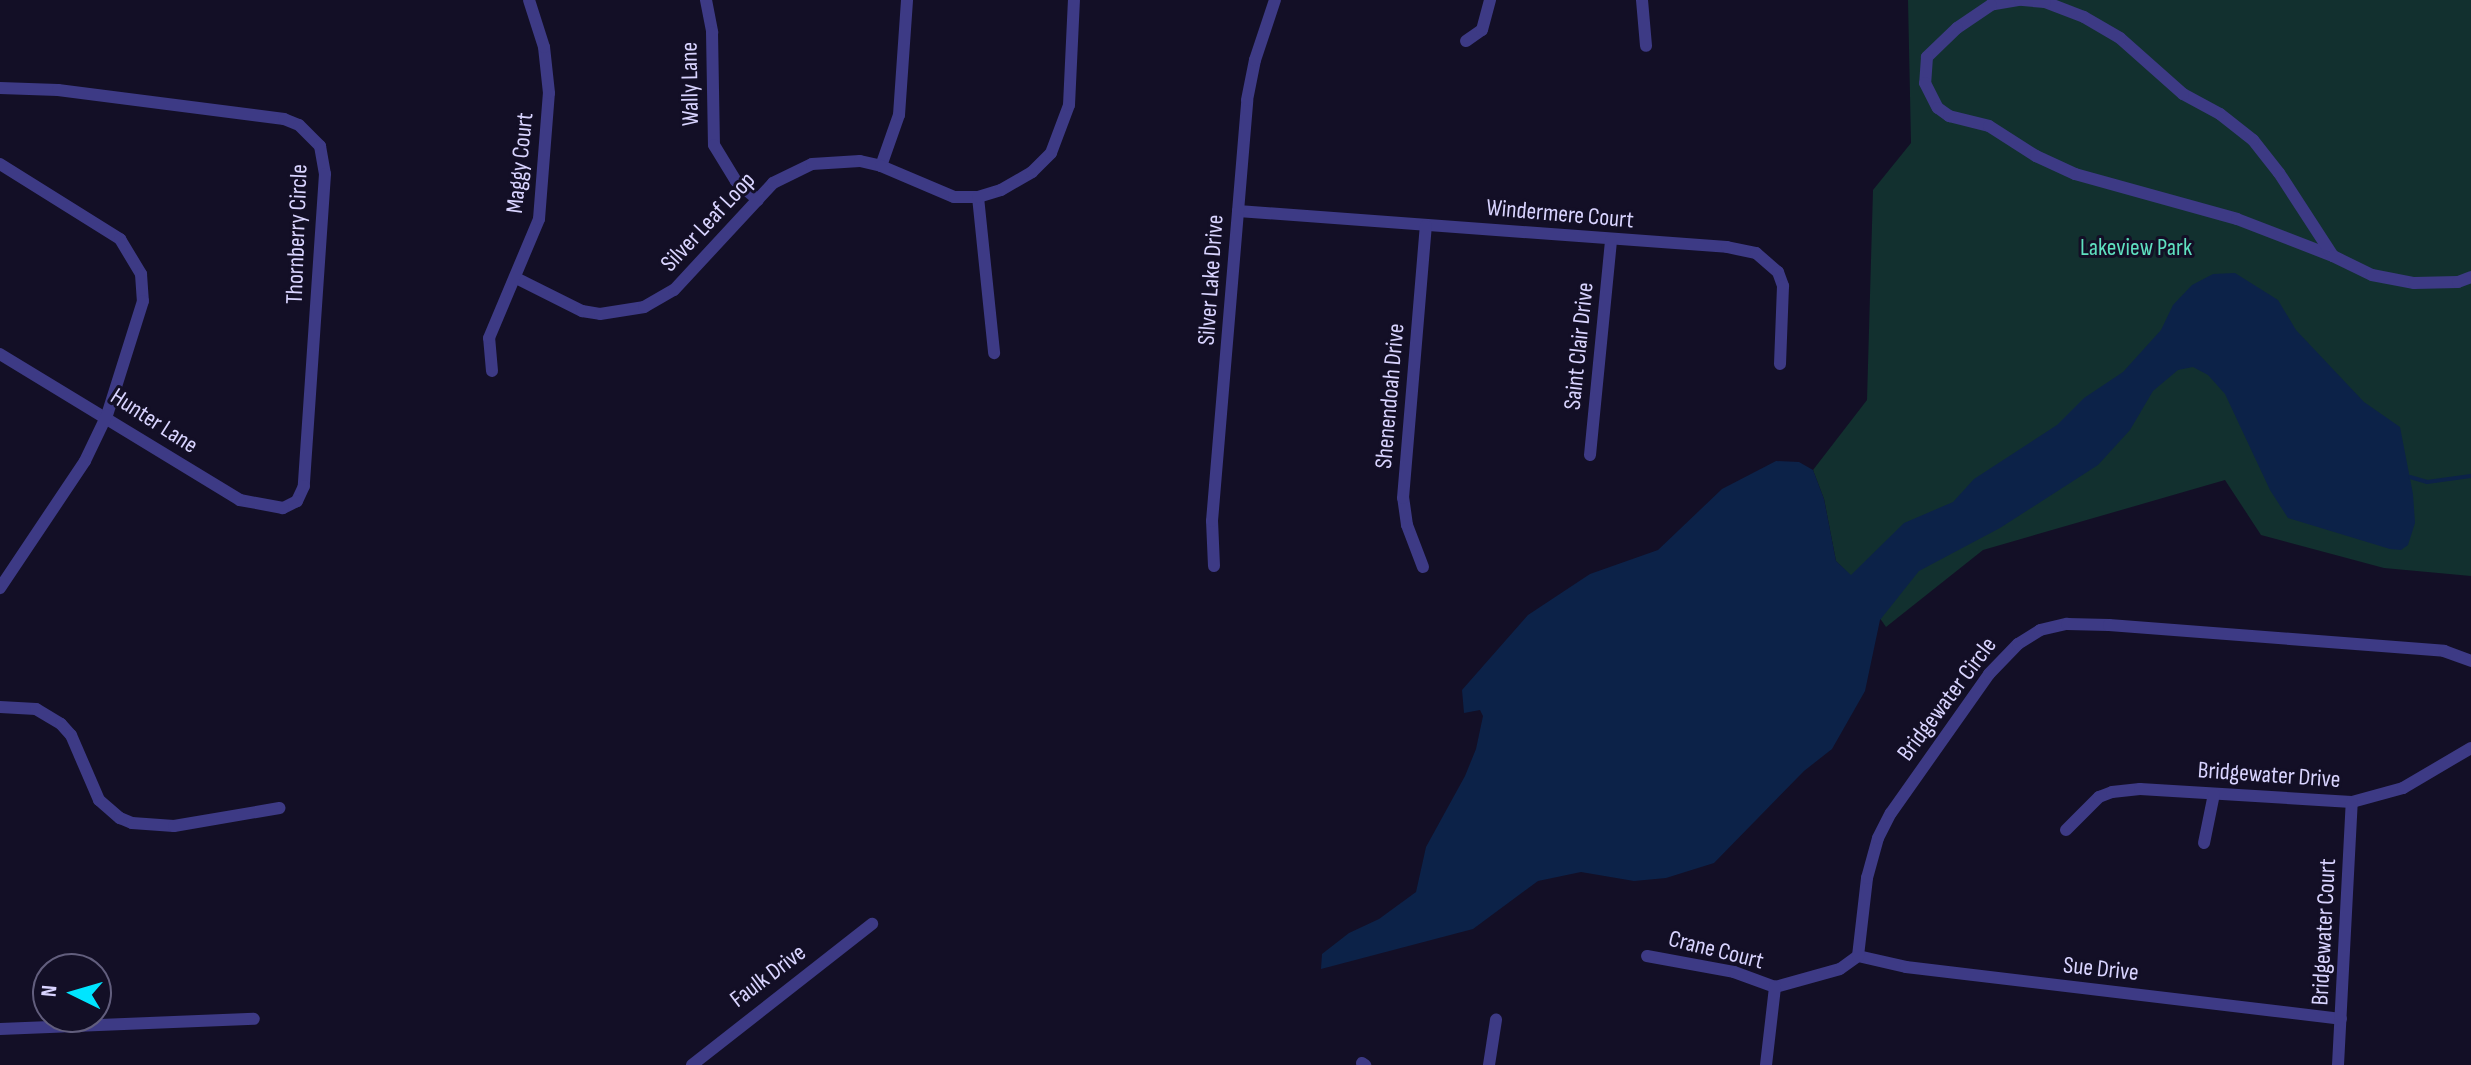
<!DOCTYPE html>
<html>
<head>
<meta charset="utf-8">
<style>
  body { margin:0 }
  #map { position:relative; width:2471px; height:1065px; overflow:hidden; background:#130f26; font-family:"Sofia Sans Condensed",sans-serif }
  div>[style] { position:absolute }
  .green>* { inset:0; background:#12302f }
  .water>* { inset:0; background:#0c2248 }
  .stream>* { height:4px; margin:-2px; padding:0 2px; transform-origin:2px; border-radius:2px; background:#0c2248 }
  .minor>* { height:12px; margin:-6px; padding:0 6px; transform-origin:6px; border-radius:6px; background:#3d3a85 }
  span { translate:-50% -50%; white-space:nowrap; text-align:center; line-height:1.15; -webkit-text-stroke:6px #130f26; paint-order:stroke }
  .street-label { font-size:24px; color:#d9d4ff }
  .park-label { font-size:24px; color:#5fe0c0 }
  .north { position:absolute; left:32px; top:953px; width:80px; height:80px; box-sizing:border-box; background:#130f26; border:2px solid #625e7d; border-radius:50%; rotate:275deg; font-size:22px; font-weight:700; line-height:32px; text-align:center; color:#d9d4ff }
  .north::after { content:''; display:block; margin:auto; width:28px; height:36px; background:#00e5ff; clip-path:polygon(50% 0,100% 100%,50% 72%,0 100%) }
</style>
</head>
<body>
<div id="map">
  <div class="green">
    <i style="clip-path:polygon(1908px 0,2471px 0,2471px 576px,2384px 568px,2261px 535px,2225px 480px,1983px 550px,1886px 627px,1851px 576px,1836px 561px,1824px 499px,1813px 470px,1867px 400px,1873px 190px,1911px 143px)"></i>
  </div>
  <div class="water">
    <i style="clip-path:polygon(2235px 273px,2278px 300px,2296px 330px,2364px 402px,2400px 427px,2413px 494px,2415px 523px,2408px 545px,2401px 550px,2390px 549px,2288px 518px,2270px 490px,2225px 394px,2208px 375px,2193px 367px,2178px 370px,2153px 391px,2130px 430px,2098px 465px,2000px 528px,1919px 571px,1880px 620px,1865px 691px,1832px 749px,1804px 771px,1714px 863px,1666px 878px,1634px 881px,1581px 872px,1538px 881px,1473px 929px,1321px 969px,1322px 954px,1349px 933px,1379px 919px,1416px 892px,1426px 847px,1465px 776px,1476px 749px,1483px 716px,1480px 710px,1464px 713px,1462px 690px,1528px 615px,1590px 574px,1658px 550px,1722px 489px,1776px 461px,1799px 462px,1813px 470px,1824px 499px,1836px 561px,1851px 575px,1904px 523px,1953px 502px,1974px 479px,2057px 425px,2084px 398px,2123px 372px,2161px 330px,2173px 305px,2192px 285px,2213px 274px)"></i>
  </div>
  <div class="stream">
    <i style="left:2410px;top:477px;width:18px;rotate:16deg"></i>
    <i style="left:2427px;top:482px;width:44px;rotate:-7.8deg"></i>
  </div>
  <div class="minor">
    <i style="left:706px;top:0;width:33px;rotate:79deg"></i>
    <i style="left:712px;top:32px;width:113px;rotate:89deg"></i>
    <i style="left:714px;top:145px;width:42px;rotate:58.6deg"></i>
    <i style="left:736px;top:181px;width:29px;rotate:41deg"></i>
    <i style="left:1642px;top:0;width:46px;rotate:85deg"></i>
    <i style="left:2018px;top:0;width:27px;rotate:170deg"></i>
    <i style="left:1991px;top:5px;width:41px;rotate:145.9deg"></i>
    <i style="left:1957px;top:28px;width:42px;rotate:136deg"></i>
    <i style="left:1927px;top:57px;width:26px;rotate:94deg"></i>
    <i style="left:1925px;top:83px;width:28px;rotate:63deg"></i>
    <i style="left:1938px;top:108px;width:14px;rotate:36deg"></i>
    <i style="left:1949px;top:116px;width:41px;rotate:14deg"></i>
    <i style="left:1989px;top:126px;width:56px;rotate:32.6deg"></i>
    <i style="left:2036px;top:156px;width:43px;rotate:24.8deg"></i>
    <i style="left:2075px;top:174px;width:168px;rotate:15.5deg"></i>
    <i style="left:2237px;top:219px;width:103px;rotate:21.1deg"></i>
    <i style="left:2333px;top:256px;width:99px;rotate:-123deg"></i>
    <i style="left:2279px;top:173px;width:42px;rotate:-128.2deg"></i>
    <i style="left:2253px;top:140px;width:42px;rotate:-141.8deg"></i>
    <i style="left:2220px;top:114px;width:42px;rotate:-151.6deg"></i>
    <i style="left:2183px;top:94px;width:84px;rotate:-138.4deg"></i>
    <i style="left:2120px;top:38px;width:42px;rotate:-149.7deg"></i>
    <i style="left:2084px;top:17px;width:42px;rotate:-159deg"></i>
    <i style="left:2045px;top:2px;width:25px;rotate:-175deg"></i>
    <i style="left:1466px;top:41px;width:19px;rotate:-35deg"></i>
    <i style="left:1482px;top:30px;width:31px;rotate:-75deg"></i>
    <i style="left:0;top:88px;width:58px;rotate:2deg"></i>
    <i style="left:58px;top:90px;width:228px;rotate:7.3deg"></i>
    <i style="left:284px;top:119px;width:16px;rotate:22deg"></i>
    <i style="left:299px;top:125px;width:30px;rotate:45deg"></i>
    <i style="left:320px;top:146px;width:28px;rotate:80deg"></i>
    <i style="left:325px;top:174px;width:313px;rotate:93.9deg"></i>
    <i style="left:304px;top:486px;width:17px;rotate:115deg"></i>
    <i style="left:297px;top:501px;width:16px;rotate:153deg"></i>
    <i style="left:283px;top:508px;width:44px;rotate:-169.5deg"></i>
    <i style="left:240px;top:500px;width:281px;rotate:-148.7deg"></i>
    <i style="left:0;top:164px;width:142px;rotate:32deg"></i>
    <i style="left:120px;top:239px;width:41px;rotate:59deg"></i>
    <i style="left:141px;top:274px;width:27px;rotate:86deg"></i>
    <i style="left:143px;top:301px;width:120px;rotate:107.5deg"></i>
    <i style="left:107px;top:415px;width:51px;rotate:115.6deg"></i>
    <i style="left:85px;top:461px;width:153px;rotate:123.8deg"></i>
    <i style="left:881px;top:166px;width:54px;rotate:-70.6deg"></i>
    <i style="left:899px;top:115px;width:115px;rotate:-86deg"></i>
    <i style="left:978px;top:197px;width:157px;rotate:84.1deg"></i>
    <i style="left:1238px;top:211px;width:490px;rotate:4.2deg"></i>
    <i style="left:1727px;top:247px;width:30px;rotate:12deg"></i>
    <i style="left:1756px;top:253px;width:29px;rotate:41deg"></i>
    <i style="left:1778px;top:272px;width:15px;rotate:70deg"></i>
    <i style="left:1783px;top:286px;width:78px;rotate:92.2deg"></i>
    <i style="left:2333px;top:256px;width:43px;rotate:26deg"></i>
    <i style="left:2372px;top:275px;width:43px;rotate:10.8deg"></i>
    <i style="left:2414px;top:283px;width:44px;rotate:-1.3deg"></i>
    <i style="left:2458px;top:282px;width:14px;rotate:-21deg"></i>
    <i style="left:516px;top:278px;width:74px;rotate:26.6deg"></i>
    <i style="left:582px;top:311px;width:18px;rotate:9deg"></i>
    <i style="left:600px;top:314px;width:45px;rotate:-9deg"></i>
    <i style="left:644px;top:307px;width:34px;rotate:-30deg"></i>
    <i style="left:674px;top:290px;width:146px;rotate:-47.2deg"></i>
    <i style="left:773px;top:183px;width:43px;rotate:-26deg"></i>
    <i style="left:812px;top:164px;width:48px;rotate:-3.6deg"></i>
    <i style="left:860px;top:161px;width:22px;rotate:13deg"></i>
    <i style="left:881px;top:166px;width:79px;rotate:23deg"></i>
    <i style="left:954px;top:197px;width:24px"></i>
    <i style="left:978px;top:197px;width:24px;rotate:-17deg"></i>
    <i style="left:1001px;top:190px;width:36px;rotate:-30deg"></i>
    <i style="left:1032px;top:172px;width:27px;rotate:-45deg"></i>
    <i style="left:1051px;top:153px;width:51px;rotate:-69.4deg"></i>
    <i style="left:1069px;top:105px;width:105px;rotate:-87.3deg"></i>
    <i style="left:492px;top:371px;width:33px;rotate:-95deg"></i>
    <i style="left:489px;top:338px;width:129px;rotate:-67.2deg"></i>
    <i style="left:539px;top:219px;width:126px;rotate:-85.5deg"></i>
    <i style="left:549px;top:93px;width:46px;rotate:-96.2deg"></i>
    <i style="left:544px;top:47px;width:49px;rotate:-107.7deg"></i>
    <i style="left:1590px;top:455px;width:216px;rotate:-84.4deg"></i>
    <i style="left:1214px;top:566px;width:45px;rotate:-92.5deg"></i>
    <i style="left:1212px;top:521px;width:422px;rotate:-85.2deg"></i>
    <i style="left:1247px;top:100px;width:41px;rotate:-78.7deg"></i>
    <i style="left:1255px;top:60px;width:63px;rotate:-71.6deg"></i>
    <i style="left:1423px;top:567px;width:45px;rotate:-110.9deg"></i>
    <i style="left:1407px;top:525px;width:27px;rotate:-98deg"></i>
    <i style="left:1403px;top:498px;width:273px;rotate:-85.2deg"></i>
    <i style="left:0;top:707px;width:36px;rotate:3deg"></i>
    <i style="left:36px;top:709px;width:29px;rotate:31deg"></i>
    <i style="left:61px;top:724px;width:15px;rotate:48deg"></i>
    <i style="left:71px;top:735px;width:71px;rotate:66.7deg"></i>
    <i style="left:99px;top:800px;width:28px;rotate:41deg"></i>
    <i style="left:120px;top:818px;width:13px;rotate:23deg"></i>
    <i style="left:132px;top:823px;width:42px;rotate:4.1deg"></i>
    <i style="left:174px;top:826px;width:107px;rotate:-9.7deg"></i>
    <i style="left:2066px;top:830px;width:47px;rotate:-45deg"></i>
    <i style="left:2099px;top:797px;width:14px;rotate:-21deg"></i>
    <i style="left:2112px;top:792px;width:28px;rotate:-6deg"></i>
    <i style="left:2140px;top:789px;width:212px;rotate:3.5deg"></i>
    <i style="left:2352px;top:802px;width:53px;rotate:-15.4deg"></i>
    <i style="left:2403px;top:788px;width:79px;rotate:-30.5deg"></i>
    <i style="left:2204px;top:843px;width:50px;rotate:-78.5deg"></i>
    <i style="left:1647px;top:956px;width:88px;rotate:10.4deg"></i>
    <i style="left:1734px;top:972px;width:44px;rotate:20.1deg"></i>
    <i style="left:1858px;top:956px;width:49px;rotate:12.9deg"></i>
    <i style="left:1906px;top:967px;width:438px;rotate:6.8deg"></i>
    <i style="left:1775px;top:987px;width:67px;rotate:-15.5deg"></i>
    <i style="left:1840px;top:969px;width:22px;rotate:-36deg"></i>
    <i style="left:1858px;top:956px;width:79px;rotate:-83.4deg"></i>
    <i style="left:1867px;top:878px;width:41px;rotate:-74.6deg"></i>
    <i style="left:1878px;top:838px;width:28px;rotate:-63deg"></i>
    <i style="left:1891px;top:813px;width:170px;rotate:-54.8deg"></i>
    <i style="left:1989px;top:674px;width:42px;rotate:-46deg"></i>
    <i style="left:2018px;top:644px;width:26px;rotate:-32deg"></i>
    <i style="left:2040px;top:630px;width:28px;rotate:-13deg"></i>
    <i style="left:2067px;top:624px;width:42px;rotate:1.4deg"></i>
    <i style="left:2109px;top:625px;width:336px;rotate:4.4deg"></i>
    <i style="left:2444px;top:651px;width:29px;rotate:20deg"></i>
    <i style="left:0;top:1029px;width:254px;rotate:-2.3deg"></i>
    <i style="left:1362px;top:1063px;width:4px;rotate:34deg"></i>
    <i style="left:692px;top:1065px;width:229px;rotate:-38.1deg"></i>
    <i style="left:1489px;top:1065px;width:46px;rotate:-81.2deg"></i>
    <i style="left:1766px;top:1065px;width:79px;rotate:-83.4deg"></i>
    <i style="left:2338px;top:1065px;width:263px;rotate:-87deg"></i>
  </div>
  <div class="street-label">
    <span style="left:690px;top:84px;rotate:-91deg">Wally Lane</span>
    <span style="left:520px;top:163px;rotate:-84deg">Maggy Court</span>
    <span style="left:1560px;top:214px;rotate:5deg">Windermere Court</span>
    <span style="left:708px;top:222px;rotate:-47deg">Silver Leaf Loop</span>
    <span style="left:297px;top:234px;rotate:-88deg">Thornberry Circle</span>
    <span style="left:1211px;top:280px;rotate:-86deg">Silver Lake Drive</span>
    <span style="left:1579px;top:346px;rotate:-84deg">Saint Clair Drive</span>
    <span style="left:1390px;top:396px;rotate:-85deg">Shenendoah Drive</span>
    <span style="left:154px;top:421px;rotate:33deg">Hunter Lane</span>
    <span style="left:1947px;top:699px;rotate:-53deg">Bridgewater Circle</span>
    <span style="left:2269px;top:775px;rotate:4deg">Bridgewater Drive</span>
    <span style="left:2324px;top:932px;rotate:-87deg">Bridgewater Court</span>
    <span style="left:1716px;top:950px;rotate:14deg">Crane Court</span>
    <span style="left:2101px;top:969px;rotate:6deg">Sue Drive</span>
    <span style="left:768px;top:976px;rotate:-37deg">Faulk Drive</span>
  </div>
  <div class="park-label">
    <span style="left:2136px;top:248px">Lakeview Park</span>
  </div>
  <div class="north">N</div>
</div>
</body>
</html>
